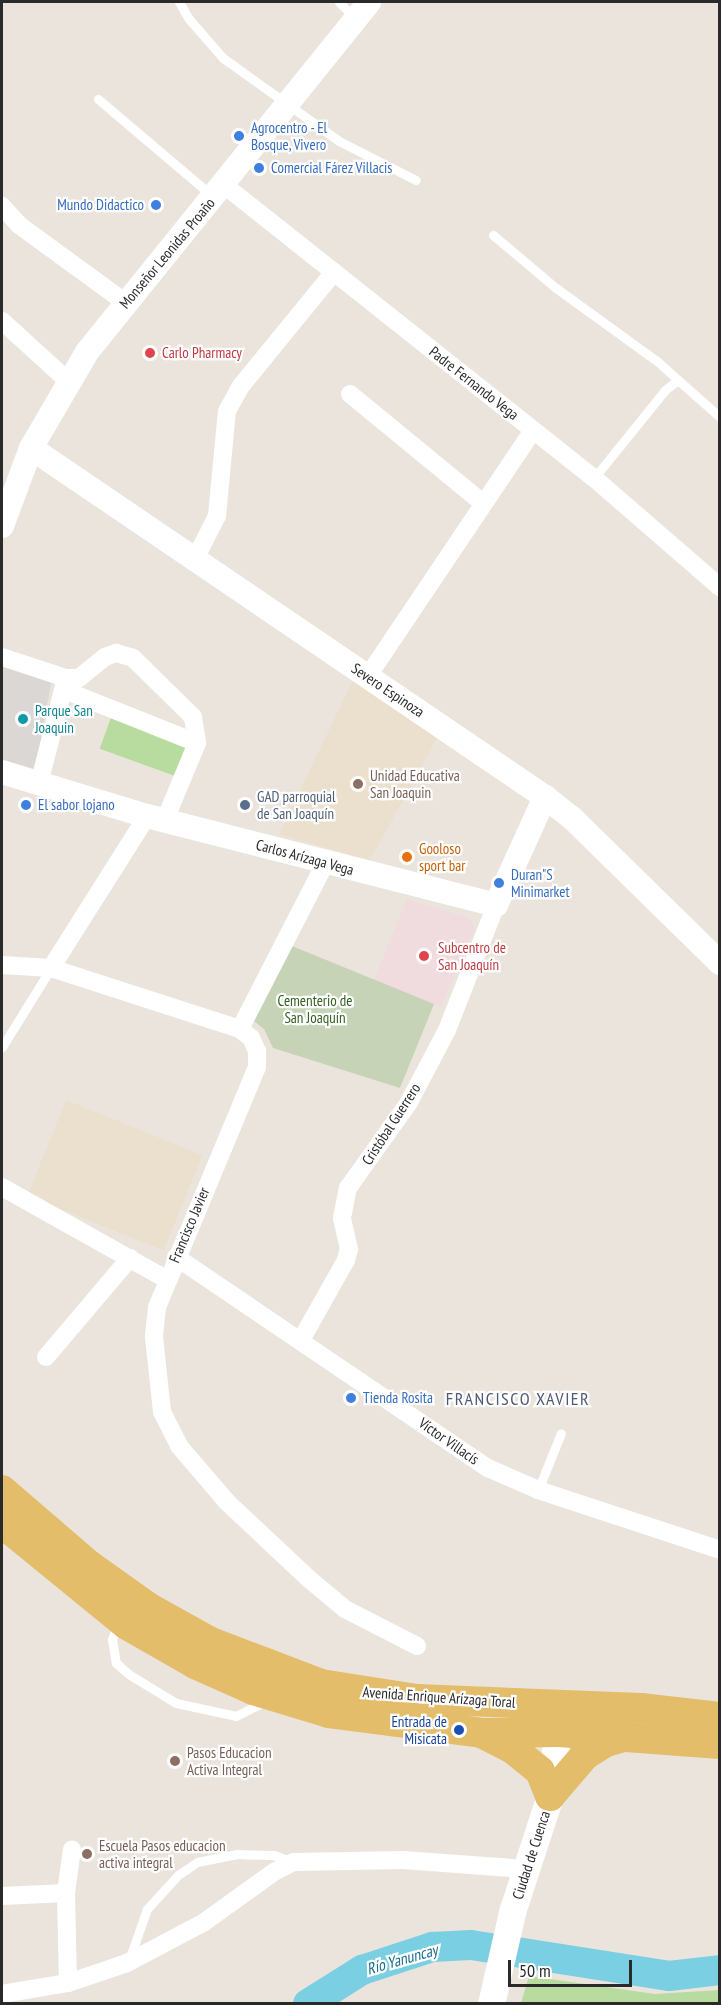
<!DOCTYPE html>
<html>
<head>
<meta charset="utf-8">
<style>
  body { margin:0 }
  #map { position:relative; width:721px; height:2005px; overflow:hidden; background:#ebe4dd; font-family:"PT Sans Narrow",sans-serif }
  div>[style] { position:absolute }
  .education>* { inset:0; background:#ebdfce; transform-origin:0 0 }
  .medical>* { inset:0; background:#f0dbde }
  .green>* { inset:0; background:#b8dc9f; transform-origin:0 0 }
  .cemetery>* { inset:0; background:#c6d3b6 }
  .plaza>* { inset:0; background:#dbd7d4 }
  .river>* { height:30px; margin:-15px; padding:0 15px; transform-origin:15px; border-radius:15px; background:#7acfe2 }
  .service>* { height:9px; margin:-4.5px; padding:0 4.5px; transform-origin:4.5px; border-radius:4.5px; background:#fff }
  .minor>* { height:18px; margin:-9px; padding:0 9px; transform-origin:9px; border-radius:9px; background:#fff }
  .tertiary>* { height:24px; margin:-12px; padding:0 12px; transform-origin:12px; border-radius:12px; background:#fff }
  .secondary>* { height:27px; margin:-13.5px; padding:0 13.5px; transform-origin:13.5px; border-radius:13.5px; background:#fff }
  .primary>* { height:30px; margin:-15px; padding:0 15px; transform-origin:15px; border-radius:15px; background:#e3bd6a }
  .dots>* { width:16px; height:16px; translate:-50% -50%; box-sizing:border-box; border:3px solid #fff; border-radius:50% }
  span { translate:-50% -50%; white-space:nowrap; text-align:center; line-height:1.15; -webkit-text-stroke:4.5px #fff; paint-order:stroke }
  .shop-label { font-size:15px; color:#366cbe }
  .left { translate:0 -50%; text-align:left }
  .right { translate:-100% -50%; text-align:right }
  .street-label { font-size:15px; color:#2a2a2a }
  .health-label { font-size:15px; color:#be3a42 }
  .culture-label { font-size:15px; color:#0d838f }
  .education-label { font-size:15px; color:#785e54 }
  .service-label { font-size:15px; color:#4e5e75 }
  .food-label { font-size:15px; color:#c56008 }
  .park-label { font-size:15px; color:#336021 }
  .transit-label { font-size:15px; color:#164399 }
  .water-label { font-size:16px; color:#1a6f8d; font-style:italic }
  .quarter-label { font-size:18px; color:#4f5976; letter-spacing:1.5px }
  .frame { position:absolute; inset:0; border:3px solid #2a2a2a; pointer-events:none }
  .scale { position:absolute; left:508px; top:1960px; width:124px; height:27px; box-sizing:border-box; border:3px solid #2a2a2a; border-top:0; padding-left:8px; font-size:18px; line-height:21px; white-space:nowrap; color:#2a2a2a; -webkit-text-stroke:4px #fff; paint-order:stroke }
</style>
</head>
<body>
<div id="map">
  <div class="education">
    <i style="clip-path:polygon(355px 676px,440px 733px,370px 860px,279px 834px)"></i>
    <i style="left:66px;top:1100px;width:147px;height:103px;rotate:22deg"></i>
  </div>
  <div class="medical">
    <i style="clip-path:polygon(407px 899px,469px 918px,473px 924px,474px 932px,440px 1007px,374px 980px)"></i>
  </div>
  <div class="green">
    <i style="left:113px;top:712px;width:86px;height:39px;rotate:20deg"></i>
    <i style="clip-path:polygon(529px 1976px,655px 1994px,719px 1990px,719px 2003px,521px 2003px)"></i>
  </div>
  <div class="cemetery">
    <i style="clip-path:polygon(292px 946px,434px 1004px,400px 1088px,273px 1048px,264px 1029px,251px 1019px)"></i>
  </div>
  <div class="plaza">
    <i style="clip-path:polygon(2px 660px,52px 677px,35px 774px,2px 762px)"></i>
  </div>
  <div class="river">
    <i style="left:308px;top:2004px;width:64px;rotate:-32.2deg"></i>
    <i style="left:362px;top:1970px;width:74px;rotate:-18.2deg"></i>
    <i style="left:432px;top:1947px;width:39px;rotate:-3deg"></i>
    <i style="left:471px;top:1945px;width:200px;rotate:8.9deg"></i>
    <i style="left:669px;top:1976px;width:51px;rotate:-6.7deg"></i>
  </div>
  <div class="service">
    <i style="left:179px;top:2px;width:20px;rotate:60deg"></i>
    <i style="left:189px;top:19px;width:52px;rotate:48.9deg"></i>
    <i style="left:223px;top:58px;width:143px;rotate:35.6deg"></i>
    <i style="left:339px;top:141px;width:86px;rotate:26.9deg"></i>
    <i style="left:339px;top:2px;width:21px;rotate:45deg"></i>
    <i style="left:98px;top:99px;width:148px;rotate:40.3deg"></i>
    <i style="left:493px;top:235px;width:82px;rotate:40.1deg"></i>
    <i style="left:556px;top:288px;width:125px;rotate:35.9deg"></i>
    <i style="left:657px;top:361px;width:28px;rotate:42deg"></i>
    <i style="left:594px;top:478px;width:113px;rotate:-51.1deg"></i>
    <i style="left:665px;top:390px;width:16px;rotate:-38deg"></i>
    <i style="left:678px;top:380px;width:56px;rotate:41.4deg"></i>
    <i style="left:2px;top:1047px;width:93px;rotate:-58.2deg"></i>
    <i style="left:538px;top:1490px;width:61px;rotate:-68deg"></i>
    <i style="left:118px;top:1624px;width:16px;rotate:112deg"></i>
    <i style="left:112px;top:1639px;width:24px;rotate:81deg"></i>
    <i style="left:116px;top:1663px;width:18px;rotate:41deg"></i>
    <i style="left:130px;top:1675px;width:54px;rotate:31.3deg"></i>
    <i style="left:176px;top:1703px;width:61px;rotate:12.2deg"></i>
    <i style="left:236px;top:1716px;width:33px;rotate:-27deg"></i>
    <i style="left:129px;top:1960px;width:54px;rotate:-70.6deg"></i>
    <i style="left:147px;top:1909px;width:46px;rotate:-47.6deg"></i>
    <i style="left:178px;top:1875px;width:23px;rotate:-34deg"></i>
    <i style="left:197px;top:1862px;width:41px;rotate:-11.3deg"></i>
    <i style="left:237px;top:1854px;width:37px;rotate:2deg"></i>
    <i style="left:274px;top:1855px;width:19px;rotate:21deg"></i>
  </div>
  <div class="minor">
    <i style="left:224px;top:185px;width:472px;rotate:38.4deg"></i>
    <i style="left:594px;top:478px;width:167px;rotate:40.9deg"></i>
    <i style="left:2px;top:206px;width:25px;rotate:48deg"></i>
    <i style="left:19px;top:225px;width:132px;rotate:36.1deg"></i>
    <i style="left:2px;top:321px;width:89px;rotate:42.3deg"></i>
    <i style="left:350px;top:394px;width:173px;rotate:39.4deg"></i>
    <i style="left:195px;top:559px;width:48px;rotate:-62.9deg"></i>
    <i style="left:217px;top:516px;width:105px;rotate:-84.6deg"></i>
    <i style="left:227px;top:411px;width:29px;rotate:-61deg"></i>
    <i style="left:241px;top:386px;width:147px;rotate:-50.8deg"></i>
    <i style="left:2px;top:657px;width:67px;rotate:18.2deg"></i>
    <i style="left:66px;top:678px;width:109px;rotate:104.3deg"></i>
    <i style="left:368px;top:676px;width:296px;rotate:-56.1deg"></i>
    <i style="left:66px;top:678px;width:13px"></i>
    <i style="left:79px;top:678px;width:33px;rotate:-39deg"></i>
    <i style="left:105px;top:657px;width:12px;rotate:-20deg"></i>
    <i style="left:116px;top:653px;width:18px;rotate:16deg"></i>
    <i style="left:133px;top:658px;width:84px;rotate:44.5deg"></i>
    <i style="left:193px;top:717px;width:26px;rotate:81deg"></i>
    <i style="left:64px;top:690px;width:143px;rotate:21.7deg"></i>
    <i style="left:197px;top:743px;width:83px;rotate:112.6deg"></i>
    <i style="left:2px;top:965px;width:49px;rotate:3.5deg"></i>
    <i style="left:51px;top:968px;width:199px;rotate:17.9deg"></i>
    <i style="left:240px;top:1029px;width:14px;rotate:39deg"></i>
    <i style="left:251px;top:1038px;width:14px;rotate:65deg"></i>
    <i style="left:257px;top:1051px;width:16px;rotate:90deg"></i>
    <i style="left:257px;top:1067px;width:260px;rotate:112.6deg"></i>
    <i style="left:157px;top:1307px;width:30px;rotate:96deg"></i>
    <i style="left:154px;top:1337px;width:75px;rotate:83.9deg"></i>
    <i style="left:162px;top:1412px;width:38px;rotate:63deg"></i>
    <i style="left:179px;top:1446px;width:74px;rotate:49.4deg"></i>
    <i style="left:227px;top:1502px;width:112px;rotate:43.2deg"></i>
    <i style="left:309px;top:1579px;width:47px;rotate:39.8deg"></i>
    <i style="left:345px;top:1609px;width:81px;rotate:27.2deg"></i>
    <i style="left:51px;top:968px;width:180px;rotate:-57.7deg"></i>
    <i style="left:240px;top:1029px;width:188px;rotate:-62.8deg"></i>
    <i style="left:2px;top:1187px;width:188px;rotate:29.3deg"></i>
    <i style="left:176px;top:1257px;width:377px;rotate:34.1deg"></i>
    <i style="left:488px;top:1468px;width:55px;rotate:23.7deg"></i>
    <i style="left:538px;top:1490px;width:192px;rotate:18.2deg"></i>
    <i style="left:301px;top:1340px;width:92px;rotate:-60.6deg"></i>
    <i style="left:346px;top:1260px;width:11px;rotate:-75deg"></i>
    <i style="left:349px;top:1249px;width:32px;rotate:-103deg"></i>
    <i style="left:342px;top:1218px;width:31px;rotate:-79deg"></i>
    <i style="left:348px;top:1188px;width:103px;rotate:-54.5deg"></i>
    <i style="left:408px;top:1104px;width:84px;rotate:-62.2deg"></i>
    <i style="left:447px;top:1030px;width:134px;rotate:-68.6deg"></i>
    <i style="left:46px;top:1357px;width:130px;rotate:-49.7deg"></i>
    <i style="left:2px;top:1896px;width:64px;rotate:-2.7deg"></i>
    <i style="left:68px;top:1983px;width:90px;rotate:-91.3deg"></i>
    <i style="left:66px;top:1893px;width:44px;rotate:-82.2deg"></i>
    <i style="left:2px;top:1994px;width:67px;rotate:-9.5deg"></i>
    <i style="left:68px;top:1983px;width:62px;rotate:-18.7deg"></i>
    <i style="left:127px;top:1963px;width:86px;rotate:-27.8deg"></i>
    <i style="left:203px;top:1923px;width:87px;rotate:-35.7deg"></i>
    <i style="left:274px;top:1872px;width:22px;rotate:-27deg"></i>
    <i style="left:294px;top:1862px;width:109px;rotate:-1.1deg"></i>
    <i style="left:403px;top:1860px;width:123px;rotate:4.2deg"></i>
  </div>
  <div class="tertiary">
    <i style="left:31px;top:448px;width:621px;rotate:34.18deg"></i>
    <i style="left:545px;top:797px;width:36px;rotate:38deg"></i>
    <i style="left:573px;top:819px;width:206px;rotate:44.4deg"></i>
    <i style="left:2px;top:526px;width:83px;rotate:-69.6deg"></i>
    <i style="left:31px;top:448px;width:111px;rotate:-59.7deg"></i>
    <i style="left:87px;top:352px;width:449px;rotate:-51.1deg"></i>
    <i style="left:2px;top:772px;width:152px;rotate:16.9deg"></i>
    <i style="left:147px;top:816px;width:360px;rotate:14.3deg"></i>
    <i style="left:496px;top:905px;width:119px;rotate:-65.6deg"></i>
  </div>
  <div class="secondary">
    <i style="left:491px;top:2004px;width:94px;rotate:-77.1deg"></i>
    <i style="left:512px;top:1912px;width:116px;rotate:-71.9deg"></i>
    <i style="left:548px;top:1802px;width:91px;rotate:-82.4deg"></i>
  </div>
  <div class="primary">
    <i style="left:2px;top:1490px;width:115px;rotate:40.8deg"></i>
    <i style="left:89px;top:1565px;width:72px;rotate:35.4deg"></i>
    <i style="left:148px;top:1607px;width:72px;rotate:29.1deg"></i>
    <i style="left:211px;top:1642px;width:118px;rotate:20.9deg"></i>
    <i style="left:321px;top:1684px;width:97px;rotate:8.9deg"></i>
    <i style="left:417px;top:1699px;width:224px;rotate:2.3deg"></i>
    <i style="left:641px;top:1708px;width:80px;rotate:6.5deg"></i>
    <i style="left:2px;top:1523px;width:161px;rotate:39.2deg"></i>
    <i style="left:127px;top:1625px;width:78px;rotate:29.8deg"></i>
    <i style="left:195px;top:1664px;width:64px;rotate:24.1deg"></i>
    <i style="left:253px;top:1690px;width:79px;rotate:16.8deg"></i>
    <i style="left:329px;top:1713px;width:154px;rotate:7.4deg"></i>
    <i style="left:482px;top:1733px;width:77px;rotate:-0.7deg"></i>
    <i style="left:559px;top:1732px;width:161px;rotate:4.3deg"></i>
    <i style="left:485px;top:1735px;width:33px;rotate:27deg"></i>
    <i style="left:514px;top:1750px;width:33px;rotate:39deg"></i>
    <i style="left:540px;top:1771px;width:27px;rotate:68deg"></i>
    <i style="left:550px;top:1796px;width:54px;rotate:-49.5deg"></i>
    <i style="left:585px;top:1755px;width:25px;rotate:-32deg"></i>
    <i style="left:606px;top:1742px;width:18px;rotate:-16deg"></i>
  </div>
  <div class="dots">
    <i style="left:239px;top:136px;background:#3f7fe0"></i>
    <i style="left:259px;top:168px;background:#3f7fe0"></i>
    <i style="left:156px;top:205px;background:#3f7fe0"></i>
    <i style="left:150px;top:353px;background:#e0444e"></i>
    <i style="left:23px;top:719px;background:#0f9aa8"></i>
    <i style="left:358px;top:784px;background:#8d6e63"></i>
    <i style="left:26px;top:805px;background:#3f7fe0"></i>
    <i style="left:245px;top:805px;background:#5c6f8a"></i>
    <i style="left:407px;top:857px;background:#e8710a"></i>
    <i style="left:499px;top:883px;background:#3f7fe0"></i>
    <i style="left:424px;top:956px;background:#e0444e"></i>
    <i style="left:351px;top:1398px;background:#3f7fe0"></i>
    <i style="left:459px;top:1730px;background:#1a4fb4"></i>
    <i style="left:175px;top:1761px;background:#8d6e63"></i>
    <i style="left:87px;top:1854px;background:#8d6e63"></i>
  </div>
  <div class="shop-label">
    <span class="left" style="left:251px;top:136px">Agrocentro - El<br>Bosque, Vivero</span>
    <span class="left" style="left:271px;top:168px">Comercial Fárez Villacis</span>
    <span class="right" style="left:144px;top:205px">Mundo Didactico</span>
    <span class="left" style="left:38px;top:805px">El sabor lojano</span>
    <span class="left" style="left:511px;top:883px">Duran"S<br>Minimarket</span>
    <span class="left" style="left:363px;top:1398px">Tienda Rosita</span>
  </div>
  <div class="street-label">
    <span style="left:167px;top:253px;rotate:-50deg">Monseñor Leonidas Proaño</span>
    <span style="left:474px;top:383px;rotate:38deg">Padre Fernando Vega</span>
    <span style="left:388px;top:690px;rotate:34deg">Severo Espinoza</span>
    <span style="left:305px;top:857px;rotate:15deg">Carlos Arízaga Vega</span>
    <span style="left:391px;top:1124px;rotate:-57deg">Cristóbal Guerrero</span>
    <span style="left:189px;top:1225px;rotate:-67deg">Francisco Javier</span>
    <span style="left:449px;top:1441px;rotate:35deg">Víctor Villacís</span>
    <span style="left:439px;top:1697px;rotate:4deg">Avenida Enrique Arízaga Toral</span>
    <span style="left:531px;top:1855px;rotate:-72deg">Ciudad de Cuenca</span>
  </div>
  <div class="health-label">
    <span class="left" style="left:162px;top:353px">Carlo Pharmacy</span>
    <span class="left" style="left:438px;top:956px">Subcentro de<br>San Joaquín</span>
  </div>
  <div class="culture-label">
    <span class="left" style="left:35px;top:719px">Parque San<br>Joaquin</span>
  </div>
  <div class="education-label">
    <span class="left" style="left:370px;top:784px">Unidad Educativa<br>San Joaquin</span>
    <span class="left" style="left:187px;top:1761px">Pasos Educacion<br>Activa Integral</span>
    <span class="left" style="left:99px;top:1854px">Escuela Pasos educacion<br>activa integral</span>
  </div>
  <div class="service-label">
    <span class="left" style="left:257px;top:805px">GAD parroquial<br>de San Joaquín</span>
  </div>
  <div class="food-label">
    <span class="left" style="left:419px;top:857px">Gooloso<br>sport bar</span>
  </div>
  <div class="park-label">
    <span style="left:315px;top:1009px">Cementerio de<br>San Joaquín</span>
  </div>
  <div class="transit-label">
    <span class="right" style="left:447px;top:1730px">Entrada de<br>Misicata</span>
  </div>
  <div class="water-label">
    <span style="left:402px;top:1959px;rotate:-16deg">Río Yanuncay</span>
  </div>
  <div class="quarter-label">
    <span style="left:518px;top:1399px">FRANCISCO XAVIER</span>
  </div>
  <div class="frame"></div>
  <div class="scale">50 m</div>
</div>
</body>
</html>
